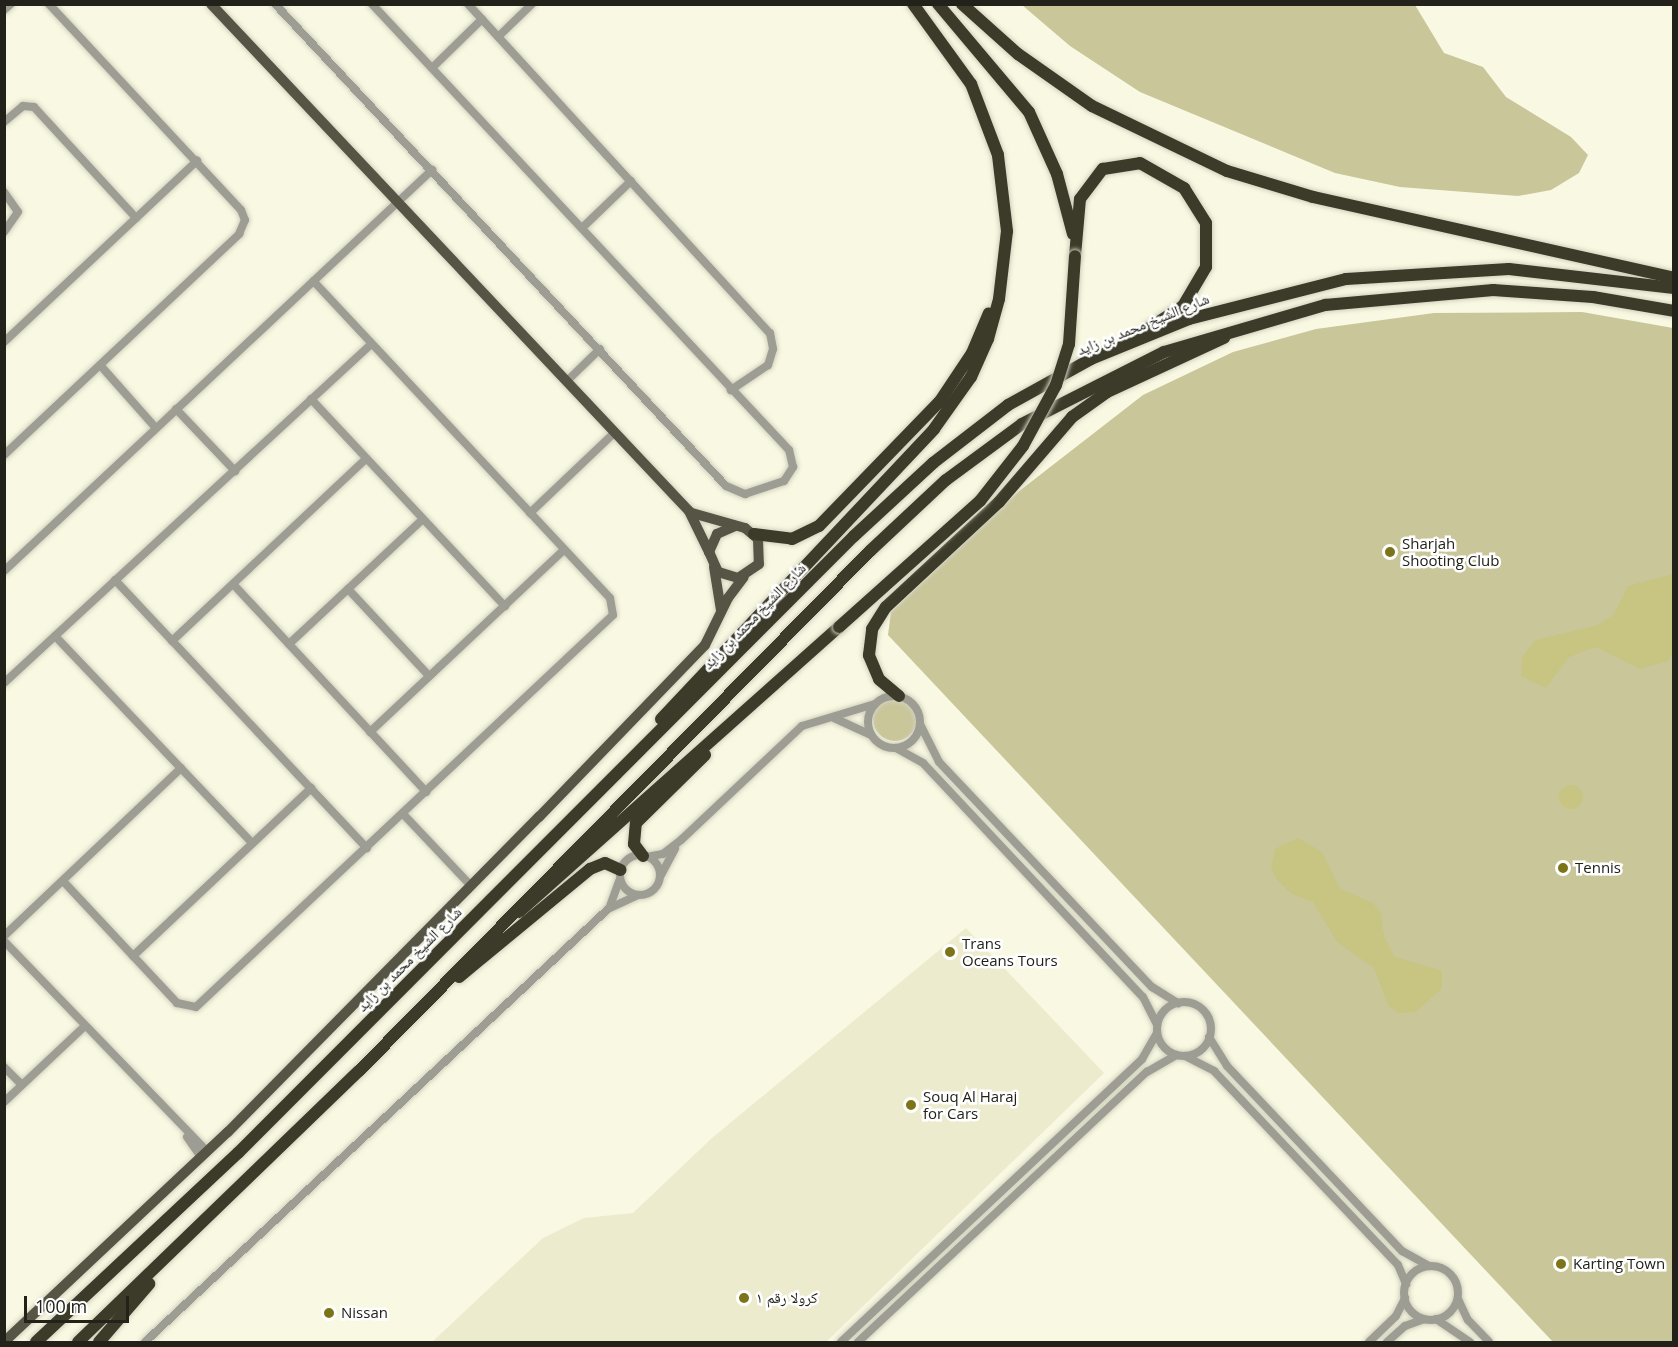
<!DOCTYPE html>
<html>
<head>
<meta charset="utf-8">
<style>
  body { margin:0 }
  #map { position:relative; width:1678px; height:1347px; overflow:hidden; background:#f9f8e2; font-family:"Open Sans","Noto Naskh Arabic",sans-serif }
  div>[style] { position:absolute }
  .built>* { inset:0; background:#ecebce }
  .green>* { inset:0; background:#c9c69a }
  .round { border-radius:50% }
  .water>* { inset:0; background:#c8c482 }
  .roads { filter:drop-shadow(0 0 2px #d2d1be) drop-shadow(0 0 2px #d2d1be) }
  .minor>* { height:8px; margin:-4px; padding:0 4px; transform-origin:4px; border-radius:4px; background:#9d9d94 }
  .minor>.ring { margin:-4px; padding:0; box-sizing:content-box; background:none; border:8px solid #9d9d94; border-radius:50% }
  .major>* { height:10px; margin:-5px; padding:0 5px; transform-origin:5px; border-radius:5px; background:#555445 }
  .highway>* { height:12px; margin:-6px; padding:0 6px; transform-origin:6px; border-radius:6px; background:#3c3b2a }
  .bridges { filter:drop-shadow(0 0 2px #d2d1be) drop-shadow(0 0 2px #d2d1be) }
  .highway-bridge>* { height:12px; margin:-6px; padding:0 6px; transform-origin:6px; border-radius:6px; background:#3c3b2a }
  .dots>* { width:16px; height:16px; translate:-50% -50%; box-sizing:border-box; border:3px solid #fff; border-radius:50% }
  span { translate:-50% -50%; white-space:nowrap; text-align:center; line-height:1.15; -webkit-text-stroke:5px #fff; paint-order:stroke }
  .street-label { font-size:15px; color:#22221a }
  .poi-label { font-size:15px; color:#22221a }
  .left { translate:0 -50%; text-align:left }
  .frame { position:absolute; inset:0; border:6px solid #22221a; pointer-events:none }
  .scale { position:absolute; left:24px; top:1296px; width:105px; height:27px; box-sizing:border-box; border:3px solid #22221a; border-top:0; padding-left:8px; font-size:18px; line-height:21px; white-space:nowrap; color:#22221a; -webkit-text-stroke:4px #fff; paint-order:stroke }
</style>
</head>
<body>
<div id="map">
  <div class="built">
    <i style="clip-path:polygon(966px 928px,1104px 1073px,826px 1342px,432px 1342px,543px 1238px,584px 1218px,633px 1213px,712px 1138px)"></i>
  </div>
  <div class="green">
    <i style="clip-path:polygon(1022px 5px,1415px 5px,1444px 53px,1483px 67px,1506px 97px,1571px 137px,1588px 155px,1579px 173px,1551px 190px,1518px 196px,1400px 187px,1335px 173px,1140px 92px,1070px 46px)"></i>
    <i style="clip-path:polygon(1582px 312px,1673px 328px,1673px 1342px,1553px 1342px,888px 635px,891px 612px,1018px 492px,1143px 395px,1233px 352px,1316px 329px,1434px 313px)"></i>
    <i class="round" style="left:873px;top:697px;width:44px;height:44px"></i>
  </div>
  <div class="water">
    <i style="clip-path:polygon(1673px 574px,1673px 653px,1668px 661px,1640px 669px,1596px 647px,1569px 657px,1546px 688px,1521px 676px,1522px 657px,1536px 640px,1598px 625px,1614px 614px,1628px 586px)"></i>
    <i class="round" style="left:1559px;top:785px;width:24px;height:24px"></i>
    <i style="clip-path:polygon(1298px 838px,1322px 852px,1340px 889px,1373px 903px,1381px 913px,1384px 936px,1395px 957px,1442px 971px,1442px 988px,1416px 1012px,1398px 1013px,1388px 1005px,1374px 968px,1337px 942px,1313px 902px,1292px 894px,1276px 879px,1271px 868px,1275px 849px)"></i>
  </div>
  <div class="roads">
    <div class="minor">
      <i style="left:275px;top:4px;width:660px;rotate:46.9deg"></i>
      <i style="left:726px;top:486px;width:21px;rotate:23deg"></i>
      <i style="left:745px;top:494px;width:41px;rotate:-18.4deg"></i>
      <i style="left:784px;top:481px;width:17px;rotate:-57deg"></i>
      <i style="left:793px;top:467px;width:17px;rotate:-103deg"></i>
      <i style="left:789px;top:450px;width:611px;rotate:-133.08deg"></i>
      <i style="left:468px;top:4px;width:447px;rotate:47.5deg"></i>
      <i style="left:770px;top:333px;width:16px;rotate:79deg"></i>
      <i style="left:773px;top:349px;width:17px;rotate:107deg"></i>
      <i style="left:768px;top:365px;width:45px;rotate:146deg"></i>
      <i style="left:4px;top:10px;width:9px;rotate:-41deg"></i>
      <i style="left:499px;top:36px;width:46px;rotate:-44.1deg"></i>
      <i style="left:432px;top:68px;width:70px;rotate:-44.4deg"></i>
      <i style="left:4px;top:122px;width:25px;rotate:-40deg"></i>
      <i style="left:23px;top:106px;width:11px;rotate:5deg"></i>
      <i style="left:34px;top:107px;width:151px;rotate:47.4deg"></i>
      <i style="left:4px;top:192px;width:24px;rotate:55deg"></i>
      <i style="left:18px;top:212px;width:24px;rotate:125deg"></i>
      <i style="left:582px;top:228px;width:68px;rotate:-43.8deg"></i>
      <i style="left:4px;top:342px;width:265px;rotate:-43.2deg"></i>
      <i style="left:100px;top:365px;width:84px;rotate:48.4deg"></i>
      <i style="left:567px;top:381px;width:46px;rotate:-44.1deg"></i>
      <i style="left:311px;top:399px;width:284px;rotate:46.9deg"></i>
      <i style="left:176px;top:409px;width:86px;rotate:46.4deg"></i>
      <i style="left:4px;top:455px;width:323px;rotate:-43.2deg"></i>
      <i style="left:239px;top:234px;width:15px;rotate:-67deg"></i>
      <i style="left:245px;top:220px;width:11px;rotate:-112deg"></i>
      <i style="left:241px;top:210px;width:282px;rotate:-133deg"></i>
      <i style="left:530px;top:513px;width:117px;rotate:-43.6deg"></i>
      <i style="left:4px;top:571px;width:587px;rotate:-43.13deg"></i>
      <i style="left:115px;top:580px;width:368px;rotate:46.8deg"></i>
      <i style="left:233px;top:584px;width:284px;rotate:47.1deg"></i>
      <i style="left:348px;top:589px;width:119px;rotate:47deg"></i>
      <i style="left:55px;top:636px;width:286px;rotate:46.4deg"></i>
      <i style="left:172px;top:641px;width:266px;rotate:-43.2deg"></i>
      <i style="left:289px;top:644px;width:183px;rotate:-43deg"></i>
      <i style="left:4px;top:683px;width:500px;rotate:-42.7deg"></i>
      <i class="ring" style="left:868px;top:696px;width:44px;height:44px"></i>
      <i style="left:834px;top:718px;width:41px;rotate:24.7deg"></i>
      <i style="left:920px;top:724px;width:42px;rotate:63.4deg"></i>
      <i style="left:939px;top:762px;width:310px;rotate:46.6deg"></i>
      <i style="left:1152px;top:987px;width:31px;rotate:32deg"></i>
      <i style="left:370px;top:732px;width:266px;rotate:-43.2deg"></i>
      <i style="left:896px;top:748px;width:31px;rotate:29deg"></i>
      <i style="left:923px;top:763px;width:321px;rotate:46.8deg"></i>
      <i style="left:1143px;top:997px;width:31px;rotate:63deg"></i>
      <i style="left:403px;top:814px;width:99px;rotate:46.6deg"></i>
      <i class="ring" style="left:620px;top:855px;width:32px;height:32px"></i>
      <i style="left:647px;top:857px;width:16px;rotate:-11deg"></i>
      <i style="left:663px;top:854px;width:23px;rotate:-38deg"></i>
      <i style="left:681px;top:840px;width:166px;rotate:-43.3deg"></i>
      <i style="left:802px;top:726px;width:76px;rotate:-16.8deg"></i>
      <i style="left:661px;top:875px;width:30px;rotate:-62deg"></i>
      <i style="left:63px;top:881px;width:167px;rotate:46.9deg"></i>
      <i style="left:177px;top:1003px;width:19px;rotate:12deg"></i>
      <i style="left:196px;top:1007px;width:572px;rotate:-43.23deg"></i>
      <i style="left:613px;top:615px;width:17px;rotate:-100deg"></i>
      <i style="left:610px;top:598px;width:434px;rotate:-133.1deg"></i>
      <i style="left:610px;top:906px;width:27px;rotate:-70deg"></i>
      <i style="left:4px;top:936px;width:244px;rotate:-43.5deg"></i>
      <i style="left:4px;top:941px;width:292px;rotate:46deg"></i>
      <i style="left:133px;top:956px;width:245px;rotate:-43.3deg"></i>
      <i class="ring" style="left:1157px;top:1002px;width:46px;height:46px"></i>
      <i style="left:1209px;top:1037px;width:34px;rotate:58deg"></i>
      <i style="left:1227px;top:1066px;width:255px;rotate:46.6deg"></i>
      <i style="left:1402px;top:1251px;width:31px;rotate:29deg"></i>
      <i style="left:1185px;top:1056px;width:33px;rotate:27deg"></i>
      <i style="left:1214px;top:1071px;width:267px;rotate:46.5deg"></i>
      <i style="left:1398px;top:1265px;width:21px;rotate:67deg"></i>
      <i style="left:4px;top:1067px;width:25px;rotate:45deg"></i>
      <i style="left:4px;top:1102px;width:110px;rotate:-43.2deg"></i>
      <i style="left:187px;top:1137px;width:24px;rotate:55deg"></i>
      <i class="ring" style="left:1404px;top:1266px;width:46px;height:46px"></i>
      <i style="left:1458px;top:1299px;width:23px;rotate:65deg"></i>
      <i style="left:1468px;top:1320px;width:30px;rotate:46deg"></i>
      <i style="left:1436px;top:1319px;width:41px;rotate:34.1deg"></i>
      <i style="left:145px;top:1342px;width:634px;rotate:-43.08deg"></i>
      <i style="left:608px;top:909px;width:33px;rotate:-25deg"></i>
      <i style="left:841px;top:1342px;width:413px;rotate:-43.2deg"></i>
      <i style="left:1142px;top:1059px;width:30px;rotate:-60deg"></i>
      <i style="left:858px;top:1342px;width:396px;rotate:-43.1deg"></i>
      <i style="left:1147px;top:1072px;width:34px;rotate:-30deg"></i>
      <i style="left:1369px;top:1342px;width:37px;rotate:-44deg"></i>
      <i style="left:1396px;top:1316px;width:20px;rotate:-63deg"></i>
      <i style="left:1387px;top:1342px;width:24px;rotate:-42deg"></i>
      <i style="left:1405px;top:1326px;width:20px;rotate:-20deg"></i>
    </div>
    <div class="major">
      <i style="left:211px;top:4px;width:697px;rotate:46.69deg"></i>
      <i style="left:689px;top:511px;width:46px;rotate:64deg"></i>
      <i style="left:692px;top:513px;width:55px;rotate:15.8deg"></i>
      <i style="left:745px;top:528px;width:17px;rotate:40deg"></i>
      <i style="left:758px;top:539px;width:25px;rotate:88deg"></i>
      <i style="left:759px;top:564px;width:25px;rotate:146deg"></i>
      <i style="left:738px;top:578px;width:21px;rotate:-163deg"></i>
      <i style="left:718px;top:572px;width:22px;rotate:-114deg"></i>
      <i style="left:709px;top:552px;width:20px;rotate:-66deg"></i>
      <i style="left:717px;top:534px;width:20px;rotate:-24deg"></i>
      <i style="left:714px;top:567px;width:44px;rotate:80.8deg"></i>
      <i style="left:4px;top:1342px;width:307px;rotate:-43.2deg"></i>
      <i style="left:228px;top:1132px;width:443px;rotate:-45.4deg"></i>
      <i style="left:539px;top:817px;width:239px;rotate:-46deg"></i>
      <i style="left:705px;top:645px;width:52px;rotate:-63.9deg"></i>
      <i style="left:728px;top:598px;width:26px;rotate:-53deg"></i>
    </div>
    <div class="highway">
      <i style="left:938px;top:4px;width:141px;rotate:49.9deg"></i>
      <i style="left:1029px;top:112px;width:68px;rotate:65.7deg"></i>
      <i style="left:1057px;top:174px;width:62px;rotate:75.1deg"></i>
      <i style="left:962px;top:4px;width:75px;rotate:41.8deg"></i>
      <i style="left:1018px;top:54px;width:90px;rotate:35.1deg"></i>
      <i style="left:1092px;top:106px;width:150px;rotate:25.7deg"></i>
      <i style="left:1227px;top:171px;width:90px;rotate:16.8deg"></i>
      <i style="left:1313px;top:197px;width:370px;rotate:12.6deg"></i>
      <i style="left:1075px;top:256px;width:57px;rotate:-85deg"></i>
      <i style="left:1080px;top:199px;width:38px;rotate:-53deg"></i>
      <i style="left:1103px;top:169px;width:37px;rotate:-9deg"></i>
      <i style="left:1140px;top:163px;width:51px;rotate:29.6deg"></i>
      <i style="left:1184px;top:188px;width:41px;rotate:57.8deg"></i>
      <i style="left:1206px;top:223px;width:44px;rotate:90deg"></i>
      <i style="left:1206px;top:267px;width:45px;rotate:120.5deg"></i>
      <i style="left:1183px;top:306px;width:44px;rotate:147deg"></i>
      <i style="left:754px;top:534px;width:38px;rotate:7deg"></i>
      <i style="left:792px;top:539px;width:30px;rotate:-26deg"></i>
      <i style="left:819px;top:526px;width:174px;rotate:-45.9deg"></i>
      <i style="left:940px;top:401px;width:58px;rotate:-56.3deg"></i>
      <i style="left:972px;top:353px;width:43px;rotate:-67deg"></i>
      <i style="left:899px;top:696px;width:26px;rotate:-140deg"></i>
      <i style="left:879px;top:679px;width:26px;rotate:-113deg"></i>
      <i style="left:869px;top:655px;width:26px;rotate:-83deg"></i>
      <i style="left:872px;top:629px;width:26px;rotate:-58deg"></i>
      <i style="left:886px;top:607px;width:154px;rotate:-42.9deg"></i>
      <i style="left:999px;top:502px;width:112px;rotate:-49.3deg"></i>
      <i style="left:1072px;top:417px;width:43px;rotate:-35.5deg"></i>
      <i style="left:1107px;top:392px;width:129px;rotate:-24.8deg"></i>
      <i style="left:661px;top:719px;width:398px;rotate:-46.7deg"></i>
      <i style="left:934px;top:429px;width:64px;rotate:-54.6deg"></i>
      <i style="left:971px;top:377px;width:42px;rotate:-65.9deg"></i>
      <i style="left:988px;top:339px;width:41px;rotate:-74.6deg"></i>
      <i style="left:999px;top:299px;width:68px;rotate:-83.3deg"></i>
      <i style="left:1007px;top:231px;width:77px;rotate:-96.8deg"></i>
      <i style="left:998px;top:155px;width:76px;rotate:-110.8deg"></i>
      <i style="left:971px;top:84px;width:99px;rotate:-125.9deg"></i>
      <i style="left:643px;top:856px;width:15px;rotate:-127deg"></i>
      <i style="left:634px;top:844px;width:21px;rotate:-85deg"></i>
      <i style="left:636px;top:823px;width:97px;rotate:-44.6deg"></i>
      <i style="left:519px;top:912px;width:429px;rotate:-41.7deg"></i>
      <i style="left:459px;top:977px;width:170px;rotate:-39.5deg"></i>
      <i style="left:590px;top:869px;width:16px;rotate:-22deg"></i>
      <i style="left:605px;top:863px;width:17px;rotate:24deg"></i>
      <i style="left:36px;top:1342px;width:277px;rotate:-43.1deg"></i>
      <i style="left:238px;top:1153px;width:872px;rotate:-45.05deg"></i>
      <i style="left:854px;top:536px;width:108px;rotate:-42.7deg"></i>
      <i style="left:933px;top:463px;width:95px;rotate:-37.7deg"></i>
      <i style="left:1008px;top:405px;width:95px;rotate:-29deg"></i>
      <i style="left:1091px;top:359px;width:106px;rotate:-22.2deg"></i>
      <i style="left:1189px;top:319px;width:162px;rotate:-14.3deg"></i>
      <i style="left:1346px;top:279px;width:163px;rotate:-3.5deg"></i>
      <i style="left:1509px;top:269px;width:166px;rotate:6.6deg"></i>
      <i style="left:78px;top:1342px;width:390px;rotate:-44deg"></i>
      <i style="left:359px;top:1071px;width:729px;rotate:-45.5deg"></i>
      <i style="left:870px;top:551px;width:104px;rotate:-43.1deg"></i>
      <i style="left:946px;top:480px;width:94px;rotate:-36.4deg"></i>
      <i style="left:1022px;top:424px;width:159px;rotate:-26.9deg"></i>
      <i style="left:1164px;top:352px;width:168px;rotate:-16.3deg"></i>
      <i style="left:1325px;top:305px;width:169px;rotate:-5.1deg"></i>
      <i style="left:1493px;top:290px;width:100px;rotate:4deg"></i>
      <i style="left:1593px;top:297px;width:82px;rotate:9.8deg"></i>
      <i style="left:99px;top:1342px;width:77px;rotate:-49.2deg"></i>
    </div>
  </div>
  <div class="bridges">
    <div class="highway-bridge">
      <i style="left:839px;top:627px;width:189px;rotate:-41.8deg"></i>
      <i style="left:980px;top:501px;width:70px;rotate:-52deg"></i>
      <i style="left:1023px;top:446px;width:69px;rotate:-61.6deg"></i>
      <i style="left:1056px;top:385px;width:43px;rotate:-72.4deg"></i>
      <i style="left:1069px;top:344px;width:88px;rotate:-86.1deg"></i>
    </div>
  </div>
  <div class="dots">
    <i style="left:1390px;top:552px;background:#7b7418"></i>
    <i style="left:1563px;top:868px;background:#7b7418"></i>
    <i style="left:950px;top:952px;background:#7b7418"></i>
    <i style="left:911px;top:1105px;background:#7b7418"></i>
    <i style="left:1561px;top:1264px;background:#7b7418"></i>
    <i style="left:744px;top:1298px;background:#7b7418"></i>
    <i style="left:329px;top:1313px;background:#7b7418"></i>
  </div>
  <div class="street-label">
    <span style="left:1143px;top:324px;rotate:-22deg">شارع الشيخ محمد بن زايد</span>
    <span style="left:754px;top:616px;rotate:-46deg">شارع الشيخ محمد بن زايد</span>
    <span style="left:409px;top:959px;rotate:-45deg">شارع الشيخ محمد بن زايد</span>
  </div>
  <div class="poi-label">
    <span class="left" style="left:1402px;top:552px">Sharjah<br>Shooting Club</span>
    <span class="left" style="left:1575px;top:868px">Tennis</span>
    <span class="left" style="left:962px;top:952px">Trans<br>Oceans Tours</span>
    <span class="left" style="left:923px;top:1105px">Souq Al Haraj<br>for Cars</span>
    <span class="left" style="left:1573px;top:1264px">Karting Town</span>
    <span class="left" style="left:756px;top:1298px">كرولا رقم ١</span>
    <span class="left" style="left:341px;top:1313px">Nissan</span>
  </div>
  <div class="frame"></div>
  <div class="scale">100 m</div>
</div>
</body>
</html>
